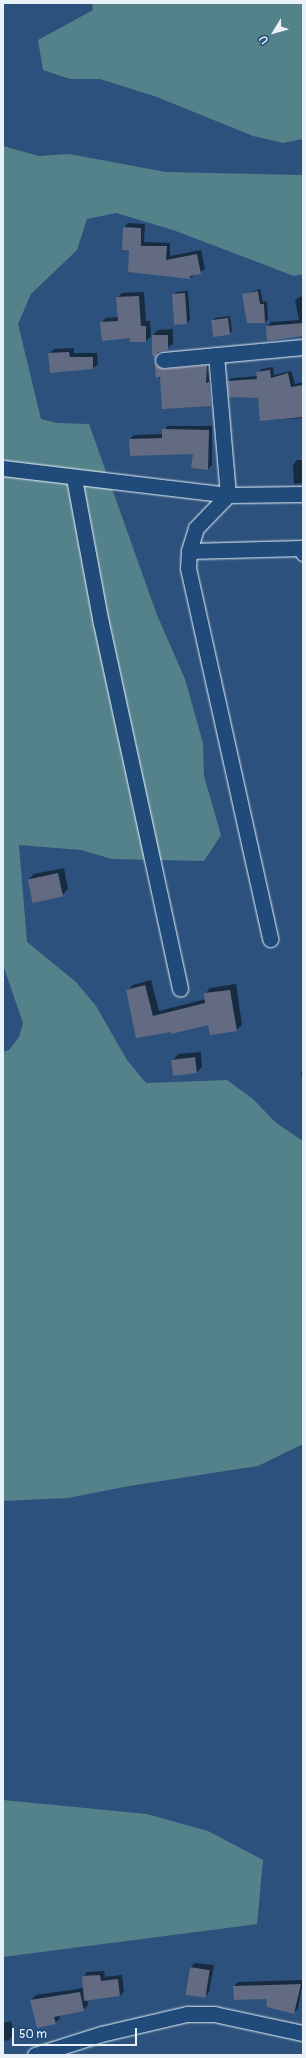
<!DOCTYPE html>
<html>
<head>
<meta charset="utf-8">
<style>
  body { margin:0 }
  #map { position:relative; width:306px; height:2058px; overflow:hidden; background:#2c517c; font-family:Pangolin,sans-serif }
  div>[style] { position:absolute }
  .green>* { inset:0; background:#54828a }
  .shadow>* { inset:0; background:#0007 }
  .building>* { inset:0; background:#626b82; transform-origin:0 0 }
  .roads { filter:drop-shadow(0 0 1px #e8f1f8) drop-shadow(0 0 1px #e8f1f8) }
  .minor>* { height:15px; margin:-7.5px; padding:0 7.5px; transform-origin:7.5px; border-radius:7.5px; background:#1f4a7a }
  span { translate:-50% -50%; white-space:nowrap; text-align:center; line-height:1.15; -webkit-text-stroke:3.5px #1f4a7a; paint-order:stroke }
  .frame { position:absolute; inset:0; border:4px solid #e8f1f8; pointer-events:none }
  .north { position:absolute; left:254px; top:12px; width:40px; height:40px; -webkit-text-stroke:3px #1f4a7a; paint-order:stroke; rotate:233deg; font-size:11px; font-weight:700; line-height:16px; text-align:center; color:#e8f1f8 }
  .north::after { content:''; display:block; margin:auto; width:14px; height:18px; background:#e8f1f8; clip-path:polygon(50% 0,100% 100%,50% 72%,0 100%) }
  .scale { position:absolute; left:12px; top:2028px; width:125px; height:18px; box-sizing:border-box; border:2px solid #e8f1f8; border-top:0; padding-left:5px; font-size:12px; line-height:14px; white-space:nowrap; color:#e8f1f8; -webkit-text-stroke:3px #1f4a7a; paint-order:stroke }
</style>
</head>
<body>
<div id="map">
  <div class="green">
    <i style="clip-path:polygon(92px 3px,303px 3px,303px 139px,283px 143px,253px 136px,157px 97px,100px 79px,70px 79px,43px 70px,38px 40px,93px 10px)"></i>
    <i style="clip-path:polygon(3px 146px,39px 156px,69px 154px,166px 172px,303px 175px,303px 274px,294px 276px,173px 230px,116px 213px,87px 219px,77px 250px,31px 294px,18px 324px,41px 419px,57px 423px,89px 424px,157px 615px,185px 679px,203px 743px,204px 776px,221px 835px,204px 861px,112px 859px,81px 850px,19px 845px,27px 942px,76px 982px,96px 1006px,127px 1060px,146px 1083px,227px 1080px,253px 1099px,275px 1122px,303px 1141px,303px 1444px,258px 1466px,129px 1486px,68px 1498px,3px 1501px,3px 1052px,9px 1050px,19px 1037px,23px 1023px,3px 965px)"></i>
    <i style="clip-path:polygon(3px 1800px,147px 1814px,208px 1831px,263px 1860px,257px 1924px,3px 1957px)"></i>
  </div>
  <div class="shadow">
    <i style="clip-path:polygon(128px 223px,145px 224px,144px 242px,170px 243px,170px 256px,201px 250px,205px 269px,190px 278px,131px 249px,124px 228px)"></i>
    <i style="clip-path:polygon(260px 289px,263px 302px,267px 301px,268px 319px,265px 322px,243px 295px)"></i>
    <i style="clip-path:polygon(188px 291px,190px 320px,187px 323px,175px 323px,173px 295px,176px 292px)"></i>
    <i style="clip-path:polygon(144px 292px,146px 321px,150px 321px,151px 336px,146px 341px,131px 341px,131px 337px,101px 323px,106px 318px,118px 317px,117px 298px,122px 293px)"></i>
    <i style="clip-path:polygon(303px 295px,303px 334px,267px 327px,271px 322px,299px 320px,295px 300px)"></i>
    <i style="clip-path:polygon(230px 316px,232px 331px,229px 334px,212px 321px,214px 318px)"></i>
    <i style="clip-path:polygon(173px 329px,173px 344px,155px 356px,153px 335px,158px 330px)"></i>
    <i style="clip-path:polygon(74px 348px,74px 353px,97px 353px,98px 364px,93px 368px,51px 372px,49px 354px,54px 349px)"></i>
    <i style="clip-path:polygon(159px 362px,210px 362px,210px 403px,212px 403px,210px 380px,212px 380px,214px 401px,211px 405px,157px 377px,156px 365px)"></i>
    <i style="clip-path:polygon(273px 367px,274px 375px,291px 371px,295px 384px,303px 382px,303px 418px,261px 420px,258px 397px,245px 398px,228px 381px,232px 378px,258px 376px,261px 369px)"></i>
    <i style="clip-path:polygon(167px 426px,212px 426px,212px 465px,208px 469px,194px 452px,130px 439px,134px 435px,163px 434px)"></i>
    <i style="clip-path:polygon(297px 460px,303px 460px,303px 483px,294px 484px,293px 465px)"></i>
    <i style="clip-path:polygon(64px 868px,68px 889px,62px 895px,29px 879px,34px 874px)"></i>
    <i style="clip-path:polygon(151px 980px,159px 1011px,206px 999px,205px 994px,210px 988px,236px 984px,242px 1025px,236px 1030px,209px 1024px,137px 1037px,128px 990px,133px 985px)"></i>
    <i style="clip-path:polygon(201px 1052px,202px 1067px,197px 1072px,173px 1060px,178px 1054px)"></i>
    <i style="clip-path:polygon(303px 1071px,303px 1086px,301px 1072px)"></i>
    <i style="clip-path:polygon(195px 1963px,214px 1965px,209px 1992px,205px 1996px,191px 1967px)"></i>
    <i style="clip-path:polygon(104px 1971px,105px 1977px,122px 1975px,124px 1991px,120px 1996px,87px 2000px,88px 2005px,83px 2010px,59px 2015px,60px 2018px,55px 2023px,31px 2000px,36px 1995px,84px 1988px,83px 1977px,87px 1972px)"></i>
    <i style="clip-path:polygon(303px 1980px,298px 2009px,293px 2013px,267px 1998px,234px 1986px,238px 1982px)"></i>
    <i style="clip-path:polygon(11px 2021px,14px 2034px,9px 2040px,3px 2041px,3px 2023px)"></i>
  </div>
  <div class="building">
    <i style="clip-path:polygon(123px 227px,141px 228px,141px 246px,167px 246px,166px 260px,197px 254px,201px 274px,190px 276px,190px 279px,128px 272px,129px 250px,122px 250px)"></i>
    <i style="clip-path:polygon(258px 291px,260px 304px,264px 304px,265px 323px,247px 323px,242px 294px)"></i>
    <i style="left:185px;top:293px;width:31px;height:13px;rotate:86deg"></i>
    <i style="clip-path:polygon(139px 296px,141px 326px,146px 326px,146px 342px,130px 342px,130px 338px,102px 341px,100px 322px,118px 321px,116px 297px)"></i>
    <i style="left:228px;top:318px;width:17px;height:17px;rotate:83deg"></i>
    <i style="clip-path:polygon(303px 323px,303px 336px,267px 341px,266px 326px)"></i>
    <i style="clip-path:polygon(152px 335px,168px 335px,168px 350px,158px 352px,155px 357px,152px 355px)"></i>
    <i style="clip-path:polygon(69px 352px,70px 357px,93px 357px,93px 369px,50px 373px,48px 353px)"></i>
    <i style="clip-path:polygon(155px 364px,164px 369px,207px 365px,206px 383px,209px 382px,211px 406px,162px 409px,160px 377px,156px 378px)"></i>
    <i style="clip-path:polygon(270px 370px,271px 378px,288px 373px,291px 387px,303px 385px,303px 417px,260px 421px,258px 398px,229px 397px,227px 381px,257px 379px,256px 372px)"></i>
    <i style="clip-path:polygon(162px 429px,209px 430px,208px 470px,191px 468px,193px 454px,130px 456px,129px 439px,162px 438px)"></i>
    <i style="left:58px;top:873px;width:24px;height:31px;rotate:78deg"></i>
    <i style="clip-path:polygon(145px 985px,153px 1016px,205px 1003px,204px 993px,230px 990px,237px 1031px,210px 1035px,208px 1025px,171px 1034px,171px 1032px,136px 1038px,126px 990px)"></i>
    <i style="left:195px;top:1057px;width:16px;height:24px;rotate:83deg"></i>
    <i style="left:190px;top:1967px;width:20px;height:28px;rotate:9deg"></i>
    <i style="clip-path:polygon(100px 1975px,101px 1981px,118px 1979px,120px 1996px,84px 2001px,82px 1976px)"></i>
    <i style="clip-path:polygon(301px 1984px,294px 2014px,267px 2007px,266px 1999px,234px 2000px,233px 1986px)"></i>
    <i style="clip-path:polygon(80px 1992px,84px 2011px,54px 2017px,56px 2024px,37px 2028px,30px 2000px)"></i>
  </div>
  <div class="roads">
    <div class="minor">
      <i style="left:216px;top:355px;width:141px;rotate:85.1deg"></i>
      <i style="left:228px;top:495px;width:46px;rotate:134.1deg"></i>
      <i style="left:196px;top:528px;width:24px;rotate:107deg"></i>
      <i style="left:189px;top:551px;width:17px;rotate:93deg"></i>
      <i style="left:188px;top:568px;width:380px;rotate:77.5deg"></i>
      <i style="left:163px;top:360px;width:141px;rotate:-5.3deg"></i>
      <i style="left:3px;top:468px;width:227px;rotate:6.8deg"></i>
      <i style="left:228px;top:495px;width:75px;rotate:-0.8deg"></i>
      <i style="left:74px;top:478px;width:147px;rotate:79.5deg"></i>
      <i style="left:101px;top:623px;width:374px;rotate:77.8deg"></i>
      <i style="left:189px;top:551px;width:113px;rotate:-1.5deg"></i>
      <i style="left:302px;top:548px;width:5px;rotate:79deg"></i>
      <i style="left:35px;top:2055px;width:69px;rotate:-17.7deg"></i>
      <i style="left:101px;top:2034px;width:88px;rotate:-13.1deg"></i>
      <i style="left:187px;top:2014px;width:27px"></i>
      <i style="left:214px;top:2014px;width:91px;rotate:12.1deg"></i>
    </div>
  </div>
  <div class="frame"></div>
  <div class="north">U</div>
  <div class="scale">50 m</div>
</div>
</body>
</html>
